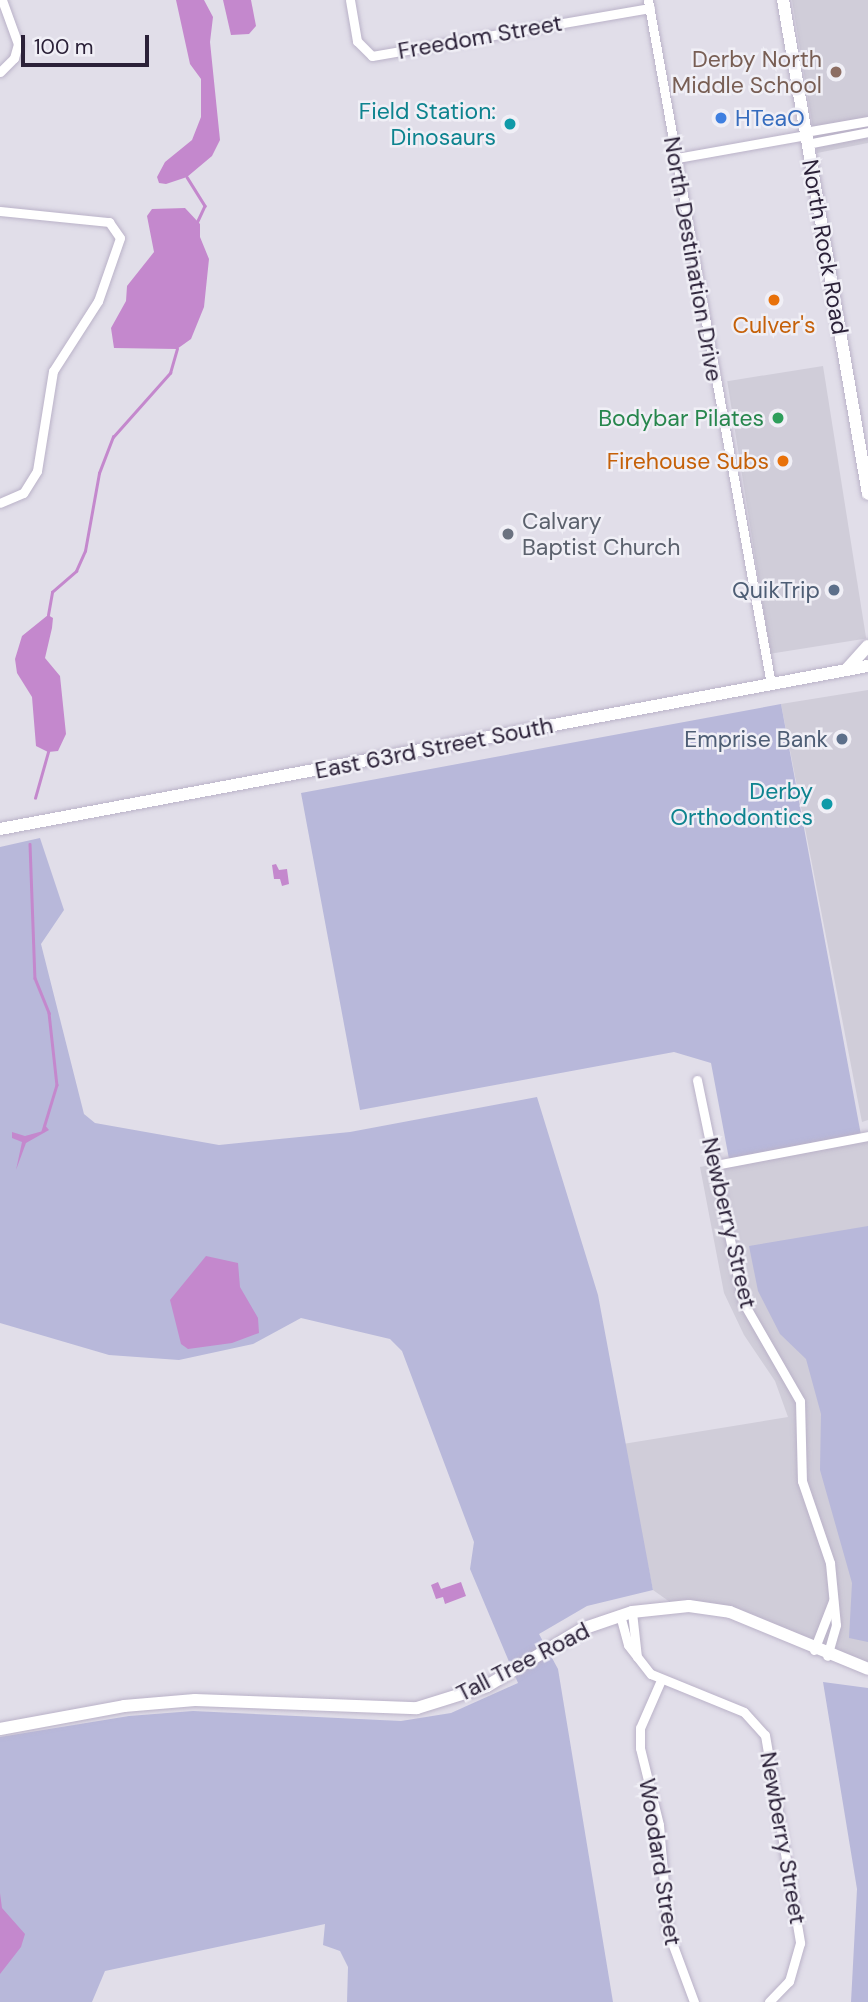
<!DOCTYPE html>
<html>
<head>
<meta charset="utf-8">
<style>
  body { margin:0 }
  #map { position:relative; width:868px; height:2002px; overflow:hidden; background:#e1dee9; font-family:"DM Sans",sans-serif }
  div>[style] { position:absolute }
  .built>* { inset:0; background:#d0cdd9; transform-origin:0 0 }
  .green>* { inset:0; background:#b8b8da }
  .water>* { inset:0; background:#c488cd }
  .stream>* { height:2.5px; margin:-1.25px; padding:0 1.25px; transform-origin:1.25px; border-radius:1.25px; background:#c488cd }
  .roads { filter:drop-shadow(0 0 2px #bab2c8) drop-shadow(0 0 2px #bab2c8) }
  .street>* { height:9px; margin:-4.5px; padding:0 4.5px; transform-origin:4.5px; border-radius:4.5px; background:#fff }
  .secondary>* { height:12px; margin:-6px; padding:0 6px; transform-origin:6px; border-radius:6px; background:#fff }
  .dots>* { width:19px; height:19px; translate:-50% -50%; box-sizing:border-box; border:4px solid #f0eff6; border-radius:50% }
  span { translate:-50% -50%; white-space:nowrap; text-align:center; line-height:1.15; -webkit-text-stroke:5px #f0eff6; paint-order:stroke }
  .street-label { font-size:23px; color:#2b2138 }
  .education-label { font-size:23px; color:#785e54 }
  .right { translate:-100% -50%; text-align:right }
  .culture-label { font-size:23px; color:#0d838f }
  .shop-label { font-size:23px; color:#366cbe }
  .left { translate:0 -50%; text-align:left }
  .food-label { font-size:23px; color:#c56008 }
  .leisure-label { font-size:23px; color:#27864d }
  .worship-label { font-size:23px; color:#5b616d }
  .service-label { font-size:23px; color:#4e5e75 }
  .scale { position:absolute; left:21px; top:35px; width:128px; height:32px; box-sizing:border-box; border:4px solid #2b2138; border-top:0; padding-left:9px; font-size:21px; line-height:24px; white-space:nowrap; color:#2b2138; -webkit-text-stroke:5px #f0eff6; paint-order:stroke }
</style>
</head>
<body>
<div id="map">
  <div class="built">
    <i style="clip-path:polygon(792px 0,868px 0,868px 143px,817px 153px)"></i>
    <i style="left:823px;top:366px;width:276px;height:97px;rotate:81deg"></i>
    <i style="clip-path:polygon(868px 690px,868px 1120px,862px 1122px,781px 704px)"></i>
    <i style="clip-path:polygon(868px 1134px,868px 1668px,730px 1612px,677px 1607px,653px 1590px,623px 1444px,788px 1417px,775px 1381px,744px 1335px,724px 1293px,700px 1167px)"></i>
  </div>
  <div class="green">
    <i style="clip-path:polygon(781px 704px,861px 1135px,729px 1159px,711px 1063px,674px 1052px,360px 1110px,301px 793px)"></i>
    <i style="clip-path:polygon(40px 838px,64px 910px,41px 944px,84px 1114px,95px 1123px,219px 1145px,350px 1132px,537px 1097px,598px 1295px,653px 1590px,587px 1606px,539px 1634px,558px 1669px,613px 2002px,347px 2002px,348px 1967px,340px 1951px,323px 1945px,325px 1924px,105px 1971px,92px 2002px,0 2002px,0 1737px,129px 1716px,193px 1711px,401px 1721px,451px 1713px,518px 1683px,470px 1569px,474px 1542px,402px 1351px,390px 1339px,301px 1318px,253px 1344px,179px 1360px,109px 1355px,0 1323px,0 847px)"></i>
    <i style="clip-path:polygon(868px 1226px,868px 1642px,849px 1638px,852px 1583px,820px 1470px,821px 1414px,806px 1359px,780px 1334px,758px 1291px,749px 1246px)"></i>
    <i style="clip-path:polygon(823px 1682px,868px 1688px,868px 2002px,851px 2002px,857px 1889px)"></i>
  </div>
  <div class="water">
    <i style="clip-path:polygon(176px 0,204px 0,213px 17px,210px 42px,220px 140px,212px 156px,187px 177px,166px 184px,159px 183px,157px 177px,165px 162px,192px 140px,201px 117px,201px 79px,190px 64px)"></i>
    <i style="clip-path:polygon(223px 0,251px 0,256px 26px,249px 34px,231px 35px)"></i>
    <i style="clip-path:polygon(185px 208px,200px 224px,200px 237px,209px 259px,204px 307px,191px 339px,177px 349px,114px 348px,111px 328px,126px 301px,127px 286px,154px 252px,147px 216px,152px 209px)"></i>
    <i style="clip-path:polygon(48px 615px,53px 618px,52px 628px,45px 658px,60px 676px,66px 734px,58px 751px,48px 752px,36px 746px,32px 697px,17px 673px,15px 659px,22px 636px)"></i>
    <i style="clip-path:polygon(276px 864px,279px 870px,287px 869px,289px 884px,282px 886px,280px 879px,274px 879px,272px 865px)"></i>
    <i style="clip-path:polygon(44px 1124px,49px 1130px,26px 1143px,16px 1170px,22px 1142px,12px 1138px,12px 1132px,25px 1136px,43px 1131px)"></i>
    <i style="clip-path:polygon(206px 1256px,238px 1263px,240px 1287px,258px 1318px,259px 1333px,232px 1343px,188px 1349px,181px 1344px,170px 1300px)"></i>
    <i style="clip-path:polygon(438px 1582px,441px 1589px,461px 1582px,466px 1596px,445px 1604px,443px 1597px,436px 1599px,431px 1585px)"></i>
    <i style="clip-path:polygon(0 1893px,2px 1908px,25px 1934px,21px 1947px,0 1974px)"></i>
  </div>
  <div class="stream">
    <i style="left:187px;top:177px;width:34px;rotate:58deg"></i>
    <i style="left:205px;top:206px;width:17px;rotate:115deg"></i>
    <i style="left:48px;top:615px;width:23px;rotate:-80deg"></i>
    <i style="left:52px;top:592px;width:32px;rotate:-41deg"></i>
    <i style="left:76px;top:571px;width:22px;rotate:-66deg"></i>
    <i style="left:85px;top:551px;width:79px;rotate:-79.8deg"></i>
    <i style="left:99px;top:473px;width:39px;rotate:-69deg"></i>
    <i style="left:113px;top:437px;width:86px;rotate:-48.3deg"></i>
    <i style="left:170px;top:373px;width:25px;rotate:-74deg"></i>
    <i style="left:35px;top:798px;width:48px;rotate:-74.2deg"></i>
    <i style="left:30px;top:844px;width:134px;rotate:87.9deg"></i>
    <i style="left:35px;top:978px;width:38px;rotate:68deg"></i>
    <i style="left:49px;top:1013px;width:72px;rotate:83.7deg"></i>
    <i style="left:57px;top:1085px;width:48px;rotate:106.9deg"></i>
  </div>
  <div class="roads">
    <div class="street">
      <i style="left:350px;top:0;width:42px;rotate:80.3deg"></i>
      <i style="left:357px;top:41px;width:21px;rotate:45deg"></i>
      <i style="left:372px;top:56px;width:282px;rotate:-9.8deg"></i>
      <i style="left:648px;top:0;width:695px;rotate:79.81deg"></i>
      <i style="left:0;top:72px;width:20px;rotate:-45deg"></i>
      <i style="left:14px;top:58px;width:15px;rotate:-74deg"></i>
      <i style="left:18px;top:44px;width:47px;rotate:-110deg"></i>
      <i style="left:805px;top:132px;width:64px;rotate:-9.9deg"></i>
      <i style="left:807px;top:144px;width:62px;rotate:-11.1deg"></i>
      <i style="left:677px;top:158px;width:131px;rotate:-10.1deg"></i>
      <i style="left:0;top:211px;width:110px;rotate:5.8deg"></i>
      <i style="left:109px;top:222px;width:19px;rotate:55deg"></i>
      <i style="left:120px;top:238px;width:67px;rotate:109.2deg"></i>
      <i style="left:98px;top:301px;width:83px;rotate:122.7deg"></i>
      <i style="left:53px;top:371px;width:101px;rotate:99.1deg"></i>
      <i style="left:37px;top:471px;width:26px;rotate:122deg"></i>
      <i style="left:23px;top:493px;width:25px;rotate:157deg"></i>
      <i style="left:697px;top:1080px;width:227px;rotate:78.3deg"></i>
      <i style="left:743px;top:1302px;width:114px;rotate:60.1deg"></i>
      <i style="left:800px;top:1401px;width:80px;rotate:88.6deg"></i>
      <i style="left:802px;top:1481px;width:87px;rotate:71.1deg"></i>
      <i style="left:830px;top:1563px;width:62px;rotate:84.5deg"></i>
      <i style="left:836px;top:1625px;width:32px;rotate:106deg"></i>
      <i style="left:715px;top:1165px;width:156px;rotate:-10.7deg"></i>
      <i style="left:632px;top:1612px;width:45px;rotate:83.7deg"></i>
      <i style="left:620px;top:1615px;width:31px;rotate:75deg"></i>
      <i style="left:628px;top:1645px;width:37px;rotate:52deg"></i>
      <i style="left:651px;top:1674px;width:100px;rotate:22.2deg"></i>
      <i style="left:744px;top:1712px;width:31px;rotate:48deg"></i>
      <i style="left:765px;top:1735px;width:211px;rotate:80.4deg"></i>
      <i style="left:800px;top:1943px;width:40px;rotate:106deg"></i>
      <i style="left:789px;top:1981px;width:29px;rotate:134deg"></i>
      <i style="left:814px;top:1650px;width:53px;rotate:-68.8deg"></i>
      <i style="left:661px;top:1680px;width:52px;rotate:113.6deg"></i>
      <i style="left:640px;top:1728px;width:20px;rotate:90deg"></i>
      <i style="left:640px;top:1748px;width:79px;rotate:76.1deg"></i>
      <i style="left:659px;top:1825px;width:107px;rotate:85.2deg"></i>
      <i style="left:668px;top:1932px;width:75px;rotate:69.6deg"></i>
    </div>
    <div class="secondary">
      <i style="left:783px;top:0;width:501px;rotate:80.24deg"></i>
      <i style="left:847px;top:669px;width:31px;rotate:-48deg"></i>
      <i style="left:0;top:829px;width:883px;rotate:-10.64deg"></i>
      <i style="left:0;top:1729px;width:126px;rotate:-10.5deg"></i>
      <i style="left:124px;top:1706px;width:71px;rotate:-4.8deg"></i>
      <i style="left:195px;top:1700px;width:222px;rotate:2.1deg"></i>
      <i style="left:417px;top:1708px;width:73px;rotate:-17.4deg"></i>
      <i style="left:487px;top:1686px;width:111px;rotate:-31deg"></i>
      <i style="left:582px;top:1629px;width:53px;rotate:-18.8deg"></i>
      <i style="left:632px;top:1612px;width:57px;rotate:-6deg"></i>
      <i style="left:689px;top:1606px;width:41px;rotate:8.3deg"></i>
      <i style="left:730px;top:1612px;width:149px;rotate:22.4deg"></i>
    </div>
  </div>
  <div class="dots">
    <i style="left:836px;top:72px;background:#8d6e63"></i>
    <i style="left:721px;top:118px;background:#3f7fe0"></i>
    <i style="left:510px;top:124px;background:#0f9aa8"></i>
    <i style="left:774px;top:300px;background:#e8710a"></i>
    <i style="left:778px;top:418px;background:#2e9e5b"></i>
    <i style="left:783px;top:461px;background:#e8710a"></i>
    <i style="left:508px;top:534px;background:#6b7280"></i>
    <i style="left:834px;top:590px;background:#5c6f8a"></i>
    <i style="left:842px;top:739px;background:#5c6f8a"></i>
    <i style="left:827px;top:804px;background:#0f9aa8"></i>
  </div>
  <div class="street-label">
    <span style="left:480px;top:37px;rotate:-10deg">Freedom Street</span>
    <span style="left:825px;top:247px;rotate:80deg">North Rock Road</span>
    <span style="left:693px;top:259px;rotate:80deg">North Destination Drive</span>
    <span style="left:434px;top:748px;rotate:-11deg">East 63rd Street South</span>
    <span style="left:729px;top:1223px;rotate:77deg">Newberry Street</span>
    <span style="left:523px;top:1662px;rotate:-27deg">Tall Tree Road</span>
    <span style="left:783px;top:1838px;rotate:80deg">Newberry Street</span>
    <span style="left:660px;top:1862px;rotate:81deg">Woodard Street</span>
  </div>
  <div class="education-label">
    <span class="right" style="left:822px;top:72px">Derby North<br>Middle School</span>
  </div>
  <div class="culture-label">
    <span class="right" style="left:496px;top:124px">Field Station:<br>Dinosaurs</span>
    <span class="right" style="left:813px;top:804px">Derby<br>Orthodontics</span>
  </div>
  <div class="shop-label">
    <span class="left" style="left:735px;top:118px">HTeaO</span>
  </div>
  <div class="food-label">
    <span style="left:774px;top:325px">Culver's</span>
    <span class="right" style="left:769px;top:461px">Firehouse Subs</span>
  </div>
  <div class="leisure-label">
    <span class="right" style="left:764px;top:418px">Bodybar Pilates</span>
  </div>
  <div class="worship-label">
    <span class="left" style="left:522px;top:534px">Calvary<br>Baptist Church</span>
  </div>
  <div class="service-label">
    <span class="right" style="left:820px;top:590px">QuikTrip</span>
    <span class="right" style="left:828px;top:739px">Emprise Bank</span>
  </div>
  <div class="scale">100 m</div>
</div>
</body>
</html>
